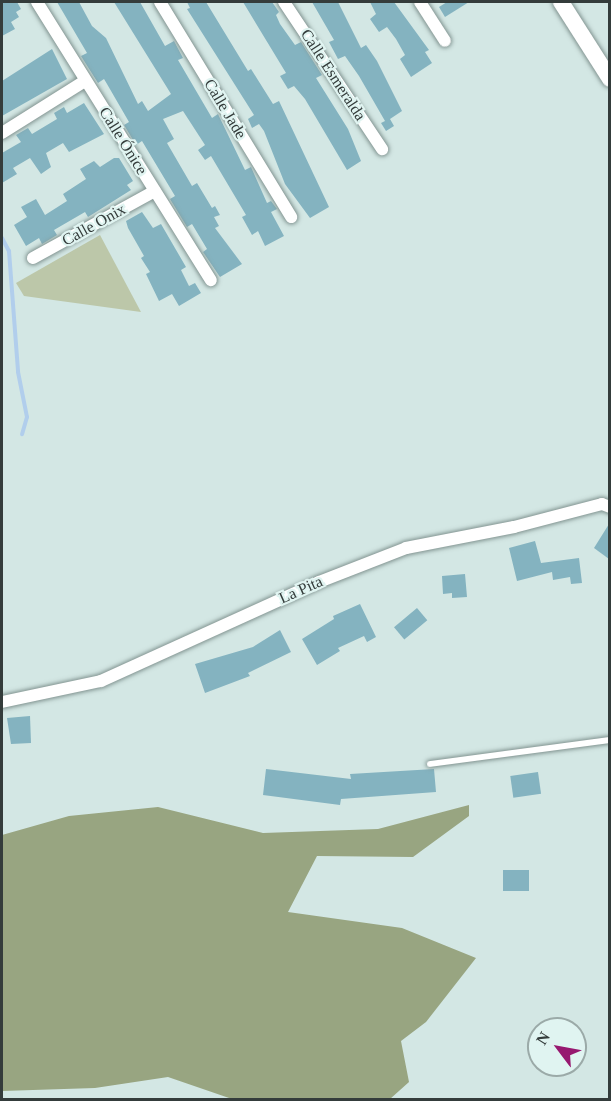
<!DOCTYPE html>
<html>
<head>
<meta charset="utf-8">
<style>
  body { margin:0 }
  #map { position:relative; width:611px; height:1101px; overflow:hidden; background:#d3e7e4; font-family:"Times New Roman",serif }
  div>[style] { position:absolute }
  .green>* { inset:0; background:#bcc7a9 }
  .forest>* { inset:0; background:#98a581 }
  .stream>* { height:4px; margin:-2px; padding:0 2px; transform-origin:2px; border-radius:2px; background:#b1ceec }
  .building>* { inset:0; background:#84b3c0; transform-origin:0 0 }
  .roads { filter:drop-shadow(0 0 2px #829491) drop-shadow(0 0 2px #829491) }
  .lane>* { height:6px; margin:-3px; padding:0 3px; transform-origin:3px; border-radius:3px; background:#fff }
  .street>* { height:12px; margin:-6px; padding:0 6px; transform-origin:6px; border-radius:6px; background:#fff }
  .secondary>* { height:16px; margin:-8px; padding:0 8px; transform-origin:8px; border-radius:8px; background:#fff }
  span { translate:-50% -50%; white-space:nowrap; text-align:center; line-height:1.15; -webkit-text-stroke:4.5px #e0f4f1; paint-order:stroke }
  .street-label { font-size:16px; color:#343c3b }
  .frame { position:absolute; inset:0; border:3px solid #343c3b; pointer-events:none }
  .north { position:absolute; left:527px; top:1017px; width:60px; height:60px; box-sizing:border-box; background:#e0f4f1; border:2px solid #9baaa8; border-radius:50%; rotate:302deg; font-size:16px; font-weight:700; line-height:24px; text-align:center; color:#343c3b }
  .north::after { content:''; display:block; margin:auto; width:21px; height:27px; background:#971870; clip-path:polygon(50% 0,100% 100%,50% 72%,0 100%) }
</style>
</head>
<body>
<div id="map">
  <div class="green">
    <i style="clip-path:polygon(100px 235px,141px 312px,24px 296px,16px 283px)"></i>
  </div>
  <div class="forest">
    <i style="clip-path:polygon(469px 805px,469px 816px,413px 857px,317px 856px,288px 912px,402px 928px,476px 958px,426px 1022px,401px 1041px,409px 1082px,390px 1099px,232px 1099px,168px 1077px,95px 1088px,2px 1091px,2px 835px,69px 816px,158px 807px,263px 833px,378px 829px)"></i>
  </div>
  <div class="stream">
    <i style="left:2px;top:238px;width:15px;rotate:62deg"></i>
    <i style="left:9px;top:251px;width:121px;rotate:85.7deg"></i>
    <i style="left:18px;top:372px;width:46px;rotate:78.7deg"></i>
    <i style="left:27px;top:417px;width:18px;rotate:106deg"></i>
  </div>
  <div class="building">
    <i style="clip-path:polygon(2px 2px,17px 2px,21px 9px,16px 12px,19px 17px,11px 22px,15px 29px,2px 36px)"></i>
    <i style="clip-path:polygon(57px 2px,79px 2px,92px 26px,106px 38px,138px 104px,142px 101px,148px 111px,171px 94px,114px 2px,140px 2px,165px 46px,174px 41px,183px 58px,178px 60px,212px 118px,218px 114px,245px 170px,251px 167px,267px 203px,271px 201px,277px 209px,271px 212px,284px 236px,265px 246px,258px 231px,252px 235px,242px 217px,246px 215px,211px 156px,205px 160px,198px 150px,205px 145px,183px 111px,163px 119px,174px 139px,167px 143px,192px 186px,197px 183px,212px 208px,215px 206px,220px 215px,214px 217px,219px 226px,215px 228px,242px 264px,220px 277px,203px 252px,207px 249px,192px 224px,187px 227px,170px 199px,175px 196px,142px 141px,136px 145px,124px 125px,129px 122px,107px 84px,104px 79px,98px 83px,86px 64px,81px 56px,87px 53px)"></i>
    <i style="clip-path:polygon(187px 2px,206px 2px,248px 71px,251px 69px,273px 104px,279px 101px,329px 207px,310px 218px,285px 184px,264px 131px,259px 124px,252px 128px,248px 119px,254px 115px,187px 9px,190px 8px)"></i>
    <i style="clip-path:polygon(243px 2px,272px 2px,279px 12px,276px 15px,280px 24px,295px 45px,301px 42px,322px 75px,316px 78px,348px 129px,361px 161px,347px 170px,305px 99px,294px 86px,288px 89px,280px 76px,286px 73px)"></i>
    <i style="clip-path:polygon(312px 2px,338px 2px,361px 48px,366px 45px,377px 61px,402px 111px,390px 119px,394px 126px,386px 131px,381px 123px,385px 121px,359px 76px,345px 56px,338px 59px,329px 42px,334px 40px)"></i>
    <i style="clip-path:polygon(370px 2px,394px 2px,429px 50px,425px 52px,432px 63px,411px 77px,400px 59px,405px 55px,396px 39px,387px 27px,379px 32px,370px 19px,376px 14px)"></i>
    <i style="clip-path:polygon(447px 2px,469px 2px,445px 17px,439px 7px)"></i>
    <i style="clip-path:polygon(52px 49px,67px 79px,2px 116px,2px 81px)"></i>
    <i style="clip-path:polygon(84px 103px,104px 134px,69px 152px,63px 143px,46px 153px,51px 167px,41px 174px,30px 158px,13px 168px,17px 174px,2px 183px,2px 153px,21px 142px,16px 135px,28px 128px,32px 134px,57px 119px,54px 113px,64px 107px,67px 113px)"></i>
    <i style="clip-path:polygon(114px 158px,119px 158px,133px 181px,127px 185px,131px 190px,88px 217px,85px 212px,54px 230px,57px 235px,42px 244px,39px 238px,26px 246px,14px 225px,27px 217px,21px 207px,36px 199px,45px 215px,67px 201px,63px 194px,86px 179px,80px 169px,94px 161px,100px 167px)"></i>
    <i style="clip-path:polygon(142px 212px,153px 228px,161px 224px,186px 267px,181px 270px,189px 286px,195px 283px,201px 293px,179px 306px,172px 294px,159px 301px,146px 274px,150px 272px,141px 258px,144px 256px,128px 228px,126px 221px)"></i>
    <i style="clip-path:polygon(609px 524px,609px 559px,594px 548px)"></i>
    <i style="clip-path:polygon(535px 541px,541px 563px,579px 558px,582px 583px,571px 584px,570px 577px,553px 580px,552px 572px,517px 581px,509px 548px)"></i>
    <i style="clip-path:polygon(465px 574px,467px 597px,452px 598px,452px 593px,443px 594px,442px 576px)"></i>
    <i style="clip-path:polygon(360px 604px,376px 637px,367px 642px,364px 636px,338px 648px,340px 651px,317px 665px,302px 639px,334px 619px,333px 616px)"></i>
    <i style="left:417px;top:608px;width:16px;height:30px;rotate:50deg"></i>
    <i style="clip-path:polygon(280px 630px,291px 652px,248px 673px,250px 676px,205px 693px,195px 664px,253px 647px)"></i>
    <i style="clip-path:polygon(30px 716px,31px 743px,11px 744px,7px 718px)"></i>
    <i style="clip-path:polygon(266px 769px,351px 779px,350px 774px,434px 769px,436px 792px,341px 799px,340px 805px,263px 795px)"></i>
    <i style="left:538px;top:772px;width:22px;height:28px;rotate:82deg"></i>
    <i style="left:503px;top:870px;width:26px;height:21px"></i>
  </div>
  <div class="roads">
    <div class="lane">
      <i style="left:430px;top:764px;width:182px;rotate:-7.6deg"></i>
    </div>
    <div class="street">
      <i style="left:37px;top:2px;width:328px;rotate:58deg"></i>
      <i style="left:160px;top:2px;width:252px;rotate:58.6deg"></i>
      <i style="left:284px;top:2px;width:177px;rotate:56.3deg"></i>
      <i style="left:420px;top:2px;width:46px;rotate:57.3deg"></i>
      <i style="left:2px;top:133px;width:98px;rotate:-32.1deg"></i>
      <i style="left:33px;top:258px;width:139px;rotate:-28.8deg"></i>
      <i style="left:2px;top:702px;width:101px;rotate:-12deg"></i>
      <i style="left:101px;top:681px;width:239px;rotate:-24.4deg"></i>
      <i style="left:319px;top:582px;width:93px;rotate:-21.3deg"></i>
      <i style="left:406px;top:548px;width:110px;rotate:-11deg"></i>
      <i style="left:514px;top:527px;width:91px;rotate:-14.6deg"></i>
      <i style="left:602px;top:504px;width:9px;rotate:21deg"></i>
    </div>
    <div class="secondary">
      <i style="left:561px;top:2px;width:91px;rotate:57.5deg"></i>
    </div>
  </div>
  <div class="street-label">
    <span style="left:333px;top:75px;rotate:57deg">Calle Esmeralda</span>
    <span style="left:225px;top:109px;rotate:59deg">Calle Jade</span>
    <span style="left:123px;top:141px;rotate:58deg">Calle Ónice</span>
    <span style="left:94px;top:225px;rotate:-29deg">Calle Onix</span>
    <span style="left:301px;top:590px;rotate:-24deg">La Pita</span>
  </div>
  <div class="frame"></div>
  <div class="north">N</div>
</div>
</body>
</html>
